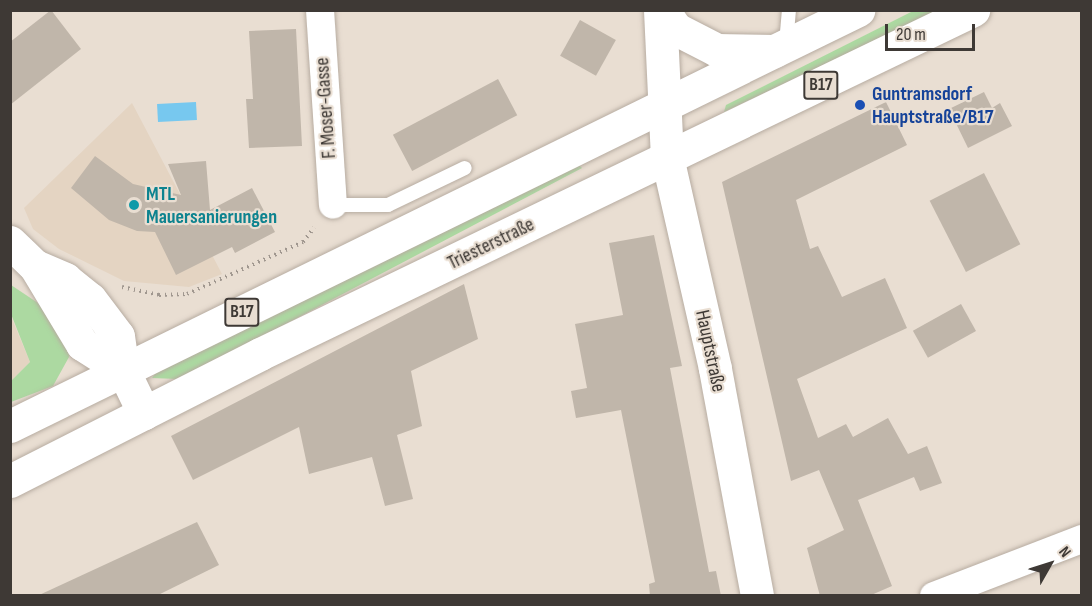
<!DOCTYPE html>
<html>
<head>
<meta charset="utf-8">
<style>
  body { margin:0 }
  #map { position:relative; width:1092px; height:606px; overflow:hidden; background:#e9ded2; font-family:"Sofia Sans Condensed",sans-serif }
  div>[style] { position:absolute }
  .built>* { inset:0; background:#e4d4c2 }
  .green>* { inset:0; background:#acd9a1 }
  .water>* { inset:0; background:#77c8ef; transform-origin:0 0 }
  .building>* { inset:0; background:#c0b6aa; transform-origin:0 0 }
  .path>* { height:4px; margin-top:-2px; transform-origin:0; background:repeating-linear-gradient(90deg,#a0978f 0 1.5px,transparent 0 6px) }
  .roads { filter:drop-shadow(0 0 2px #b7aca1) drop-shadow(0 0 2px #b7aca1) }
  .service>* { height:14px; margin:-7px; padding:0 7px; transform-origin:7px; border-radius:7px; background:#fff }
  .minor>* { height:28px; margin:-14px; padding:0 14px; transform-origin:14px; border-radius:14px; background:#fff }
  .tertiary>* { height:33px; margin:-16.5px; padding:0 16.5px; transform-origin:16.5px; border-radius:16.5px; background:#fff }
  .primary>* { height:33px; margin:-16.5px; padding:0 16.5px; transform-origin:16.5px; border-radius:16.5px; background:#fff }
  .dots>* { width:16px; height:16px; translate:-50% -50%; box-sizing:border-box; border:3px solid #e9ded2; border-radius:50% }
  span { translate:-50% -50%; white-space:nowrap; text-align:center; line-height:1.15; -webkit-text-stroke:4.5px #e9ded2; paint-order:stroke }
  .shield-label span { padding:2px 4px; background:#e9ded2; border:2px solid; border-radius:4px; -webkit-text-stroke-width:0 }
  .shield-label { font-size:18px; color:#3e3935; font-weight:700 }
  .transit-label { font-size:20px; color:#164399; font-weight:700 }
  .left { translate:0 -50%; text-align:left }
  .street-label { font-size:20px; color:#3e3935 }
  .culture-label { font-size:20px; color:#0d838f; font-weight:700 }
  .frame { position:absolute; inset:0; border:12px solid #3e3935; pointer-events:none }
  .north { position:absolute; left:1020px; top:534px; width:60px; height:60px; -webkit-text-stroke:4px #e9ded2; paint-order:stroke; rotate:51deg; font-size:16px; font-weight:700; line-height:24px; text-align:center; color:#3e3935 }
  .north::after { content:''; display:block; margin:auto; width:21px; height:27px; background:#3e3935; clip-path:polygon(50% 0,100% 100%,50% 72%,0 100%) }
  .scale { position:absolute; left:885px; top:24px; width:90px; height:27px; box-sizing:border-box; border:3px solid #3e3935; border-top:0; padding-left:8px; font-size:18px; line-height:21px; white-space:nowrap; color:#3e3935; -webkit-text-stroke:4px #e9ded2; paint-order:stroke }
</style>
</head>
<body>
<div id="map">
  <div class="built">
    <i style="clip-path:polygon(132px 103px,222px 274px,189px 287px,124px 281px,59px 249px,33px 229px,24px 208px)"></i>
    <i style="clip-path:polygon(10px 314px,30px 362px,11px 381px,10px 381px)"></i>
  </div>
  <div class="green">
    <i style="clip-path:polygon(913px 11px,937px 11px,724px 112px,726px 105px)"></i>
    <i style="clip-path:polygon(578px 164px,582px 168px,248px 344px,177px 379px,152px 378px,158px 370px)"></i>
    <i style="clip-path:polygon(11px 285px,50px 311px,68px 342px,69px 357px,53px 386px,11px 402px,11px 381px,30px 362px,11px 314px)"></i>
  </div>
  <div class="water">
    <i style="left:196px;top:102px;width:18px;height:39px;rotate:87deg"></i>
  </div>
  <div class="building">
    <i style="clip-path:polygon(51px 10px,81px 49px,10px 105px,10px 42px)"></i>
    <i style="left:580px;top:20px;width:41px;height:41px;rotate:29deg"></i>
    <i style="clip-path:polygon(296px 29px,302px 146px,249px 148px,246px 99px,253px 99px,249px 31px)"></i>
    <i style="left:498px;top:79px;width:41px;height:119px;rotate:62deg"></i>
    <i style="clip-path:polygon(984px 92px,992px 108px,1000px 103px,1012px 126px,968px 148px,949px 109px)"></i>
    <i style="clip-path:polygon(886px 102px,907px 145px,796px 200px,810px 249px,818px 246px,842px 297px,885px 278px,907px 328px,797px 379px,818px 438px,846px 424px,853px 437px,888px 418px,908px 454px,927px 446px,942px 483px,920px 491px,914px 477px,858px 500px,892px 586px,869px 596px,820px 596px,807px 548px,844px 530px,819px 470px,791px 481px,722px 182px)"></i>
    <i style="clip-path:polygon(95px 156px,133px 184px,181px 195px,168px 164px,206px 161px,210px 210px,252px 188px,275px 232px,235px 253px,232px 247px,176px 275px,155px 232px,137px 231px,109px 220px,71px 188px)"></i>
    <i style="left:984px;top:173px;width:80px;height:61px;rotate:63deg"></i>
    <i style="clip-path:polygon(654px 235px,682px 366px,670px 368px,709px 572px,716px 571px,721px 596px,650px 596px,649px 584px,655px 582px,621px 410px,576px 418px,571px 391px,587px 388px,575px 324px,623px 315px,609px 243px)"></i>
    <i style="clip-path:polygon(464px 284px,478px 339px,411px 371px,422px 426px,397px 435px,413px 499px,385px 506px,372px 457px,309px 474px,299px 427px,193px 480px,171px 436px)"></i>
    <i style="left:961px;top:304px;width:31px;height:55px;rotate:61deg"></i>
    <i style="clip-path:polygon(197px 522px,219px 565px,156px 596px,37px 596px)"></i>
  </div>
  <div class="path">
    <i style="left:122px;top:287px;width:38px;rotate:12deg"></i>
    <i style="left:159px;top:295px;width:28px;rotate:-2deg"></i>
    <i style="left:187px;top:294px;width:127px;rotate:-24.1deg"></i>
    <i style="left:303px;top:242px;width:18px;rotate:-52deg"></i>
  </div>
  <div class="roads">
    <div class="service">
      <i style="left:786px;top:44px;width:34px;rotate:-85deg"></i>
      <i style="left:333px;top:205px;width:55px"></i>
      <i style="left:388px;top:205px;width:85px;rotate:-25.7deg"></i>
    </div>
    <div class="minor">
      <i style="left:320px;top:10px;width:195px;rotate:86.2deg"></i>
      <i style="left:934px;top:596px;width:159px;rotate:-21.1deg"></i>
    </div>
    <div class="tertiary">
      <i style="left:660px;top:10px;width:147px;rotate:87.3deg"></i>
      <i style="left:667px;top:157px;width:217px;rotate:77.2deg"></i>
      <i style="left:715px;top:369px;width:231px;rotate:79.5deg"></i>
      <i style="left:663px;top:10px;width:23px;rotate:56deg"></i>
      <i style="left:676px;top:29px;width:46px;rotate:27.1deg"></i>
      <i style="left:717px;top:50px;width:57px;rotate:1deg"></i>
      <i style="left:10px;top:242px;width:35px;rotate:44deg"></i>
      <i style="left:35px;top:266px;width:91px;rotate:58.9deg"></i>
      <i style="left:82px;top:344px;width:49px;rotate:32.4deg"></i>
      <i style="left:35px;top:266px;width:33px;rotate:23deg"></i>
      <i style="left:65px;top:279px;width:32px;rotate:39deg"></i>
      <i style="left:90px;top:299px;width:46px;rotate:52.9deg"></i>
      <i style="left:118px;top:336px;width:34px;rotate:82deg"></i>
      <i style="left:123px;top:370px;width:48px;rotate:64deg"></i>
    </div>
    <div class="primary">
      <i style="left:10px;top:426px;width:945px;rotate:-26.13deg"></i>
      <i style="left:10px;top:481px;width:280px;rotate:-26.9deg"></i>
      <i style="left:260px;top:354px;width:792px;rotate:-25.76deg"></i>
    </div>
  </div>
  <div class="dots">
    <i style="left:860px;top:105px;background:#1a4fb4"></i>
    <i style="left:134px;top:205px;background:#0f9aa8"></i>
  </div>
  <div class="shield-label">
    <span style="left:821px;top:85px">B17</span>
    <span style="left:242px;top:312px">B17</span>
  </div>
  <div class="transit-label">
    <span class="left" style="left:872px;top:106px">Guntramsdorf<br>Hauptstraße/B17</span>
  </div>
  <div class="street-label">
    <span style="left:326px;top:108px;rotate:-94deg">F. Moser-Gasse</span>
    <span style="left:491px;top:244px;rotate:-26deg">Triesterstraße</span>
    <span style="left:710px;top:351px;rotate:78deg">Hauptstraße</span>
  </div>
  <div class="culture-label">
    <span class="left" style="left:146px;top:206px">MTL<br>Mauersanierungen</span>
  </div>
  <div class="frame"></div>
  <div class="north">N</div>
  <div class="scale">20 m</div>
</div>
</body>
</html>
